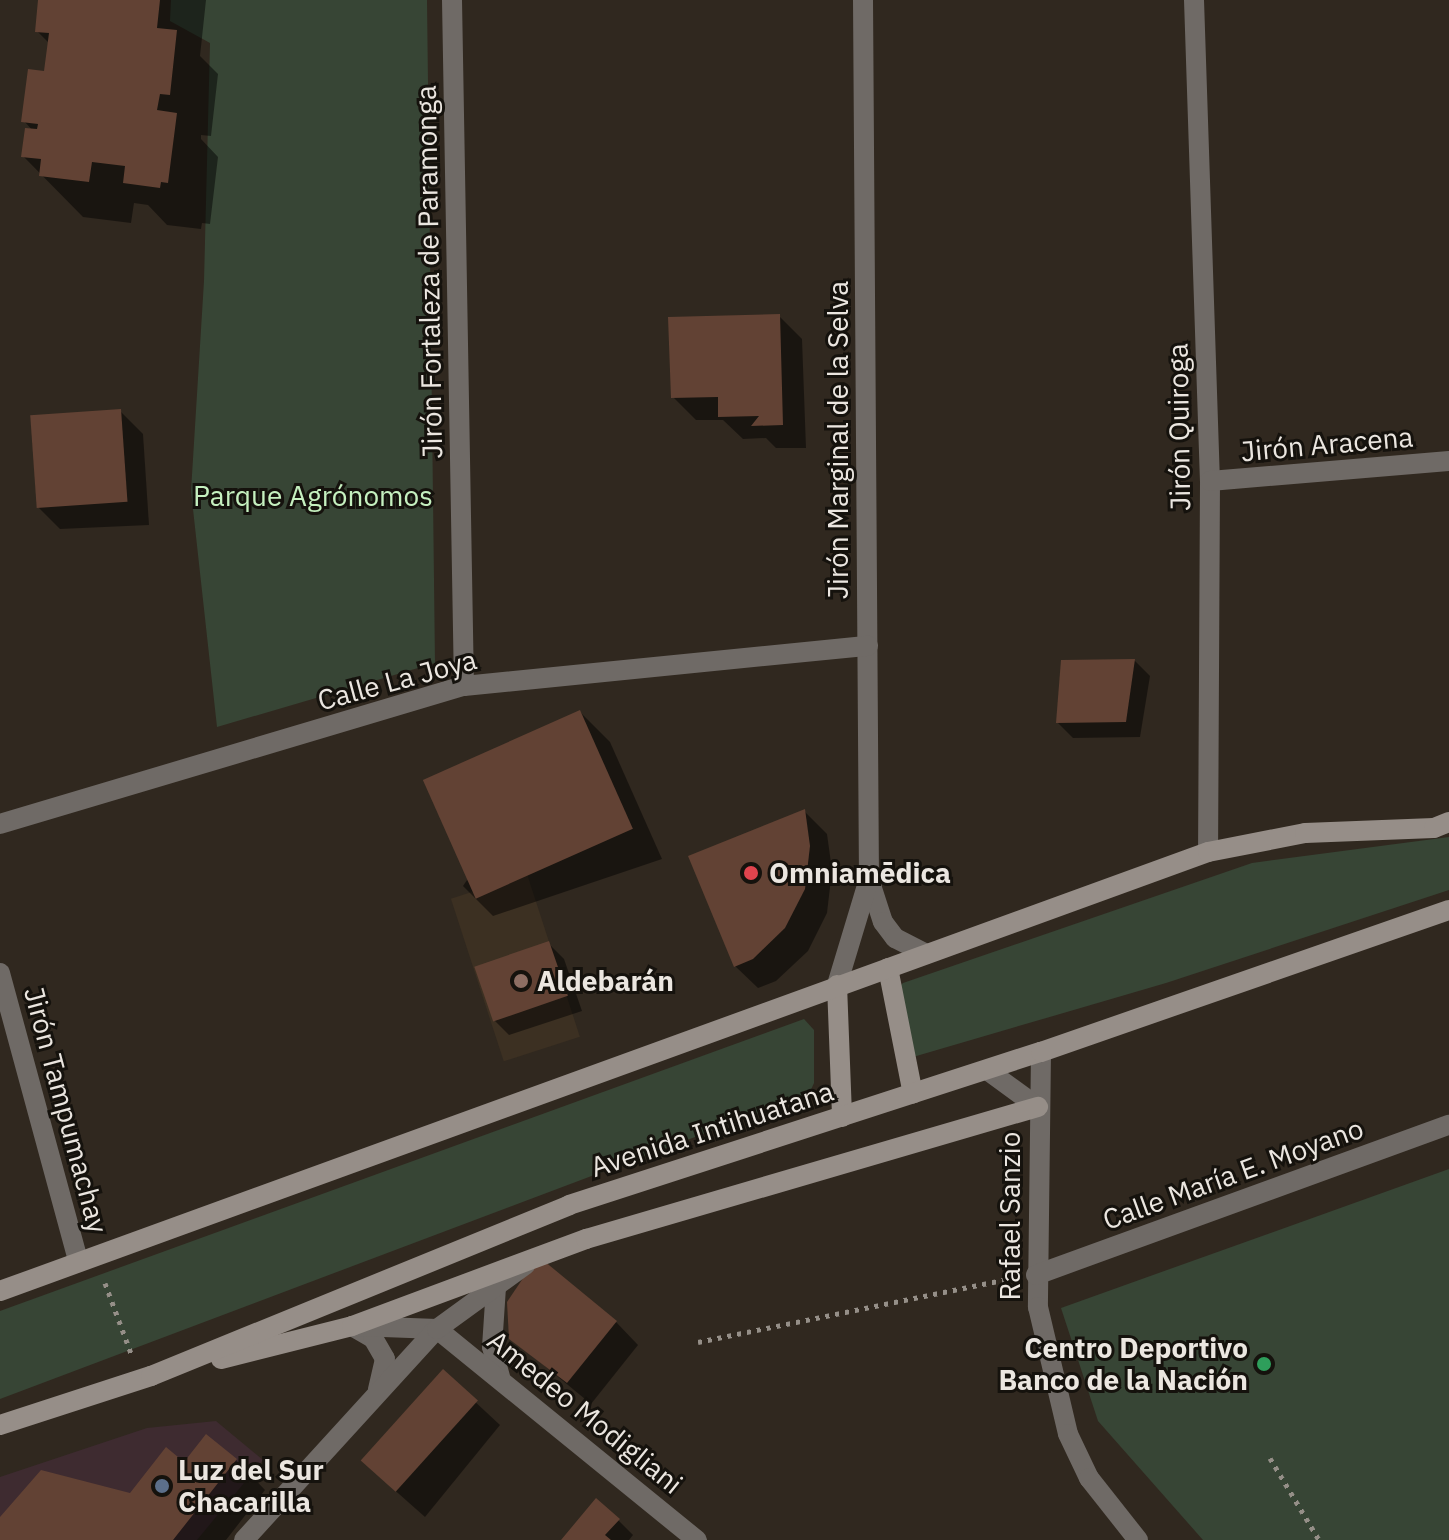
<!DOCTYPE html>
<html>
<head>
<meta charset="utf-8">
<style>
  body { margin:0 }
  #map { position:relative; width:1449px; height:1540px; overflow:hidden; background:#30281f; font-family:"IBM Plex Sans",sans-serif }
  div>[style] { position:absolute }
  .commercial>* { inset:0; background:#3e2b30 }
  .built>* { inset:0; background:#3c3022; transform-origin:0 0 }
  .green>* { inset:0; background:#374535 }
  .shadow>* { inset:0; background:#0007 }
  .building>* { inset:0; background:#624234; transform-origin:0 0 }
  .path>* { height:5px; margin-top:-2.5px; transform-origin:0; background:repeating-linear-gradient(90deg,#958f88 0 4px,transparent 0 10px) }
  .street>* { height:20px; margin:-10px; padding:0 10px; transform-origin:10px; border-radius:10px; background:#6f6a66 }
  .secondary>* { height:20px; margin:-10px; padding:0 10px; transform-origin:10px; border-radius:10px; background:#968e88 }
  .dots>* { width:22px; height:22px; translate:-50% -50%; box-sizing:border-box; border:4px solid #15120d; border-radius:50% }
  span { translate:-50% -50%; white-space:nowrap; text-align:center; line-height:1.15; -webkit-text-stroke:6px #15120d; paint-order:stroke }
  .street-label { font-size:28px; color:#ebe6e0 }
  .park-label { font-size:28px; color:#c5f0bf }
  .poi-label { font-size:28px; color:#ebe6e0; font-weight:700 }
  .left { translate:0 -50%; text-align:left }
  .right { translate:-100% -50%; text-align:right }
</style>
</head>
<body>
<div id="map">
  <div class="commercial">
    <i style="clip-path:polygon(216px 1421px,263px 1460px,197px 1540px,0 1540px,0 1477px,147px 1428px)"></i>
  </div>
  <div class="built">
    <i style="left:527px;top:874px;width:171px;height:80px;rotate:72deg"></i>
  </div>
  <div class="green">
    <i style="clip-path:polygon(171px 0,427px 0,435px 663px,217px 727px,191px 491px,204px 281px,210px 43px,170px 21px)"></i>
    <i style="clip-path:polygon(1449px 837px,1449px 890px,1166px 983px,913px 1057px,899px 987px,903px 983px,1252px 863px)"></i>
    <i style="clip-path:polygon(804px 1019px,814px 1030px,814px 1083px,809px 1094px,0 1399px,0 1311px)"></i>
    <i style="clip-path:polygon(1449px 1169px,1449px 1540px,1203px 1540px,1098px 1421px,1061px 1308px)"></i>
  </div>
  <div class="shadow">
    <i style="clip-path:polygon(40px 0,206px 0,200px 56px,218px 74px,211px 136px,201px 135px,201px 139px,218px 157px,210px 224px,202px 223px,201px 229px,167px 225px,148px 205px,134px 203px,131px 223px,83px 217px,23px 156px,33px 131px,24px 121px,46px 74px,50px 44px,37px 31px)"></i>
    <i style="clip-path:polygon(779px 316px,802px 339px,806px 448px,776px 448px,766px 438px,743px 439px,723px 420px,696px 420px,673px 397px)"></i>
    <i style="clip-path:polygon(120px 411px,143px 434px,149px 525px,60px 529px,37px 506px)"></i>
    <i style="clip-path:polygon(1135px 661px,1150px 676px,1140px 737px,1073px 738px,1058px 723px)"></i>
    <i style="clip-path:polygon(580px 712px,610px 742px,662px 859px,493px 916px,463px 886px)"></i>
    <i style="clip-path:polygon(805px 812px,827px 834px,832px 870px,827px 913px,808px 951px,776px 981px,758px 988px,735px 966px)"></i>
    <i style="clip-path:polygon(549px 944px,564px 959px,582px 1011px,509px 1035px,494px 1020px)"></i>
    <i style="clip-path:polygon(616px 1322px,638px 1345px,591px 1404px,511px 1338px)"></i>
    <i style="clip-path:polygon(443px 1372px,500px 1425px,425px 1517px,390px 1486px)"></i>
    <i style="clip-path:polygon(236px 1460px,265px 1490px,226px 1540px,0 1540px,0 1520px,130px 1495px,184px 1464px)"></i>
    <i style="clip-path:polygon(618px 1520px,633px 1535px,629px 1540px,564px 1540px)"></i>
  </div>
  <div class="building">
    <i style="clip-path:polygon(38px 0,160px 0,157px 28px,177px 30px,170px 95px,160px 94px,157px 110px,177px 113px,168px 183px,161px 182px,160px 188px,123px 183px,125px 166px,92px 162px,89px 182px,39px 176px,41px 159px,21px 157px,25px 128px,37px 129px,38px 124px,21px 122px,28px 69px,44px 71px,49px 33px,35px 32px)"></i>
    <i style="clip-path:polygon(780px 314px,783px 425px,751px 426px,759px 416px,718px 417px,718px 397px,671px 398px,668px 317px)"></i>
    <i style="left:121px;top:409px;width:93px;height:91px;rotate:86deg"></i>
    <i style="clip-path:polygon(1135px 659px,1126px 722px,1056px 723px,1061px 660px)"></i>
    <i style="left:580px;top:710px;width:130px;height:172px;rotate:66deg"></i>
    <i style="clip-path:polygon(805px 809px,810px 846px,805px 889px,785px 928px,753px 959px,734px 967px,688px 856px)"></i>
    <i style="left:549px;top:941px;width:58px;height:79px;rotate:71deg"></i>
    <i style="clip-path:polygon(538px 1256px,617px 1321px,567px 1383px,509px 1339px,507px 1302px)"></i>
    <i style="left:443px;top:1369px;width:47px;height:123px;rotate:42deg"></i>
    <i style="clip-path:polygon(206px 1434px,237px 1459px,173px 1540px,0 1540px,0 1517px,41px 1470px,130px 1493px,166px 1447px,184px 1462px)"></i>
    <i style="clip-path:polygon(596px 1498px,620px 1519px,605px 1535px,611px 1540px,561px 1540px)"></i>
  </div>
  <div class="path">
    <i style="left:105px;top:1283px;width:78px;rotate:69.7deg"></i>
    <i style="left:698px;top:1342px;width:320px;rotate:-11.5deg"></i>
    <i style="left:1270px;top:1458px;width:96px;rotate:59.1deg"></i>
  </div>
  <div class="street">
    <i style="left:452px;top:0;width:686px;rotate:89deg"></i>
    <i style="left:863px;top:0;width:879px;rotate:89.61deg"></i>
    <i style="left:869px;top:879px;width:45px;rotate:72deg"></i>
    <i style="left:883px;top:922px;width:20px;rotate:53deg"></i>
    <i style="left:895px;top:938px;width:35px;rotate:27deg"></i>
    <i style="left:1194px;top:0;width:481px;rotate:88.1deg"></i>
    <i style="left:1210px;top:481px;width:371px;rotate:90.3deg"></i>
    <i style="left:1210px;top:481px;width:240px;rotate:-4.8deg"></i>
    <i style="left:0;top:824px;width:484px;rotate:-16.6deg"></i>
    <i style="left:464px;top:686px;width:406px;rotate:-5.7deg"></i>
    <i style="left:0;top:973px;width:298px;rotate:74.8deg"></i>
    <i style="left:837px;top:985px;width:111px;rotate:-73.2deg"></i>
    <i style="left:1041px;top:1052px;width:255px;rotate:90.7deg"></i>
    <i style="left:1038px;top:1307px;width:130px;rotate:76.7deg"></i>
    <i style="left:1068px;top:1434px;width:49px;rotate:64.5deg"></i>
    <i style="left:1089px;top:1478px;width:79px;rotate:51.7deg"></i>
    <i style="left:987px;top:1070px;width:63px;rotate:36deg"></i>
    <i style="left:1036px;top:1275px;width:439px;rotate:-20deg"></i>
    <i style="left:496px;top:1287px;width:60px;rotate:93.8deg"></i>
    <i style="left:492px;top:1347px;width:31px;rotate:75deg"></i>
    <i style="left:352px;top:1326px;width:24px;rotate:30deg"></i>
    <i style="left:373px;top:1338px;width:24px;rotate:60deg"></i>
    <i style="left:385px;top:1359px;width:32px;rotate:103deg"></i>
    <i style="left:356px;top:1326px;width:81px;rotate:2.1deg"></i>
    <i style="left:437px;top:1329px;width:335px;rotate:39.1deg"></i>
    <i style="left:244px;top:1540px;width:286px;rotate:-47.6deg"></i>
    <i style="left:437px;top:1329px;width:109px;rotate:-36deg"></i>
  </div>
  <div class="secondary">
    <i style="left:888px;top:968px;width:128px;rotate:78.8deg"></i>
    <i style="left:837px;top:985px;width:132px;rotate:87.8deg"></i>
    <i style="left:0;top:1291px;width:1285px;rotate:-19.97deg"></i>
    <i style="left:1208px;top:852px;width:99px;rotate:-11.1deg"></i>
    <i style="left:1305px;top:833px;width:129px;rotate:-2.2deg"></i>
    <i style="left:1434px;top:828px;width:16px;rotate:-22deg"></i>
    <i style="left:221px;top:1359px;width:135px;rotate:-14.1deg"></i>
    <i style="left:352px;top:1326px;width:250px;rotate:-20.4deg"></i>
    <i style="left:586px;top:1239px;width:471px;rotate:-16.3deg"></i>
    <i style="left:0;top:1425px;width:159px;rotate:-18deg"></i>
    <i style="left:151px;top:1376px;width:452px;rotate:-22.2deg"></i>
    <i style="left:569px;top:1205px;width:496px;rotate:-18deg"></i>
    <i style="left:1041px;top:1052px;width:432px;rotate:-19.2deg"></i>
  </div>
  <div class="dots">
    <i style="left:751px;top:873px;background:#e0444e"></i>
    <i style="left:521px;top:981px;background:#8d6e63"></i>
    <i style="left:1264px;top:1364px;background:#2e9e5b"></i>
    <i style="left:162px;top:1486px;background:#5c6f8a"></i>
  </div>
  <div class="street-label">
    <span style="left:429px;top:272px;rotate:-91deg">Jirón Fortaleza de Paramonga</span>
    <span style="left:1179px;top:427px;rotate:-91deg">Jirón Quiroga</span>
    <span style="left:838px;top:440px;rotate:-90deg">Jirón Marginal de la Selva</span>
    <span style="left:1327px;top:444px;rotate:-5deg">Jirón Aracena</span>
    <span style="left:397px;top:680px;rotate:-15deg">Calle La Joya</span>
    <span style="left:66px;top:1110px;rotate:75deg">Jirón Tampumachay</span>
    <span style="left:712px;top:1129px;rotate:-18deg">Avenida Intihuatana</span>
    <span style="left:1233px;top:1174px;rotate:-20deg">Calle María E. Moyano</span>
    <span style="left:1010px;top:1216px;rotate:-90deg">Rafael Sanzio</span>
    <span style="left:585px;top:1412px;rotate:39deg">Amedeo Modigliani</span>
  </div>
  <div class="park-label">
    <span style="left:313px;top:496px">Parque Agrónomos</span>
  </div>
  <div class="poi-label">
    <span class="left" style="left:769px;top:873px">Omniamēdica</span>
    <span class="left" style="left:537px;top:981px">Aldebarán</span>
    <span class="right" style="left:1248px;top:1364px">Centro Deportivo<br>Banco de la Nación</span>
    <span class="left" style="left:178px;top:1486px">Luz del Sur<br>Chacarilla</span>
  </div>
</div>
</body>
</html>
